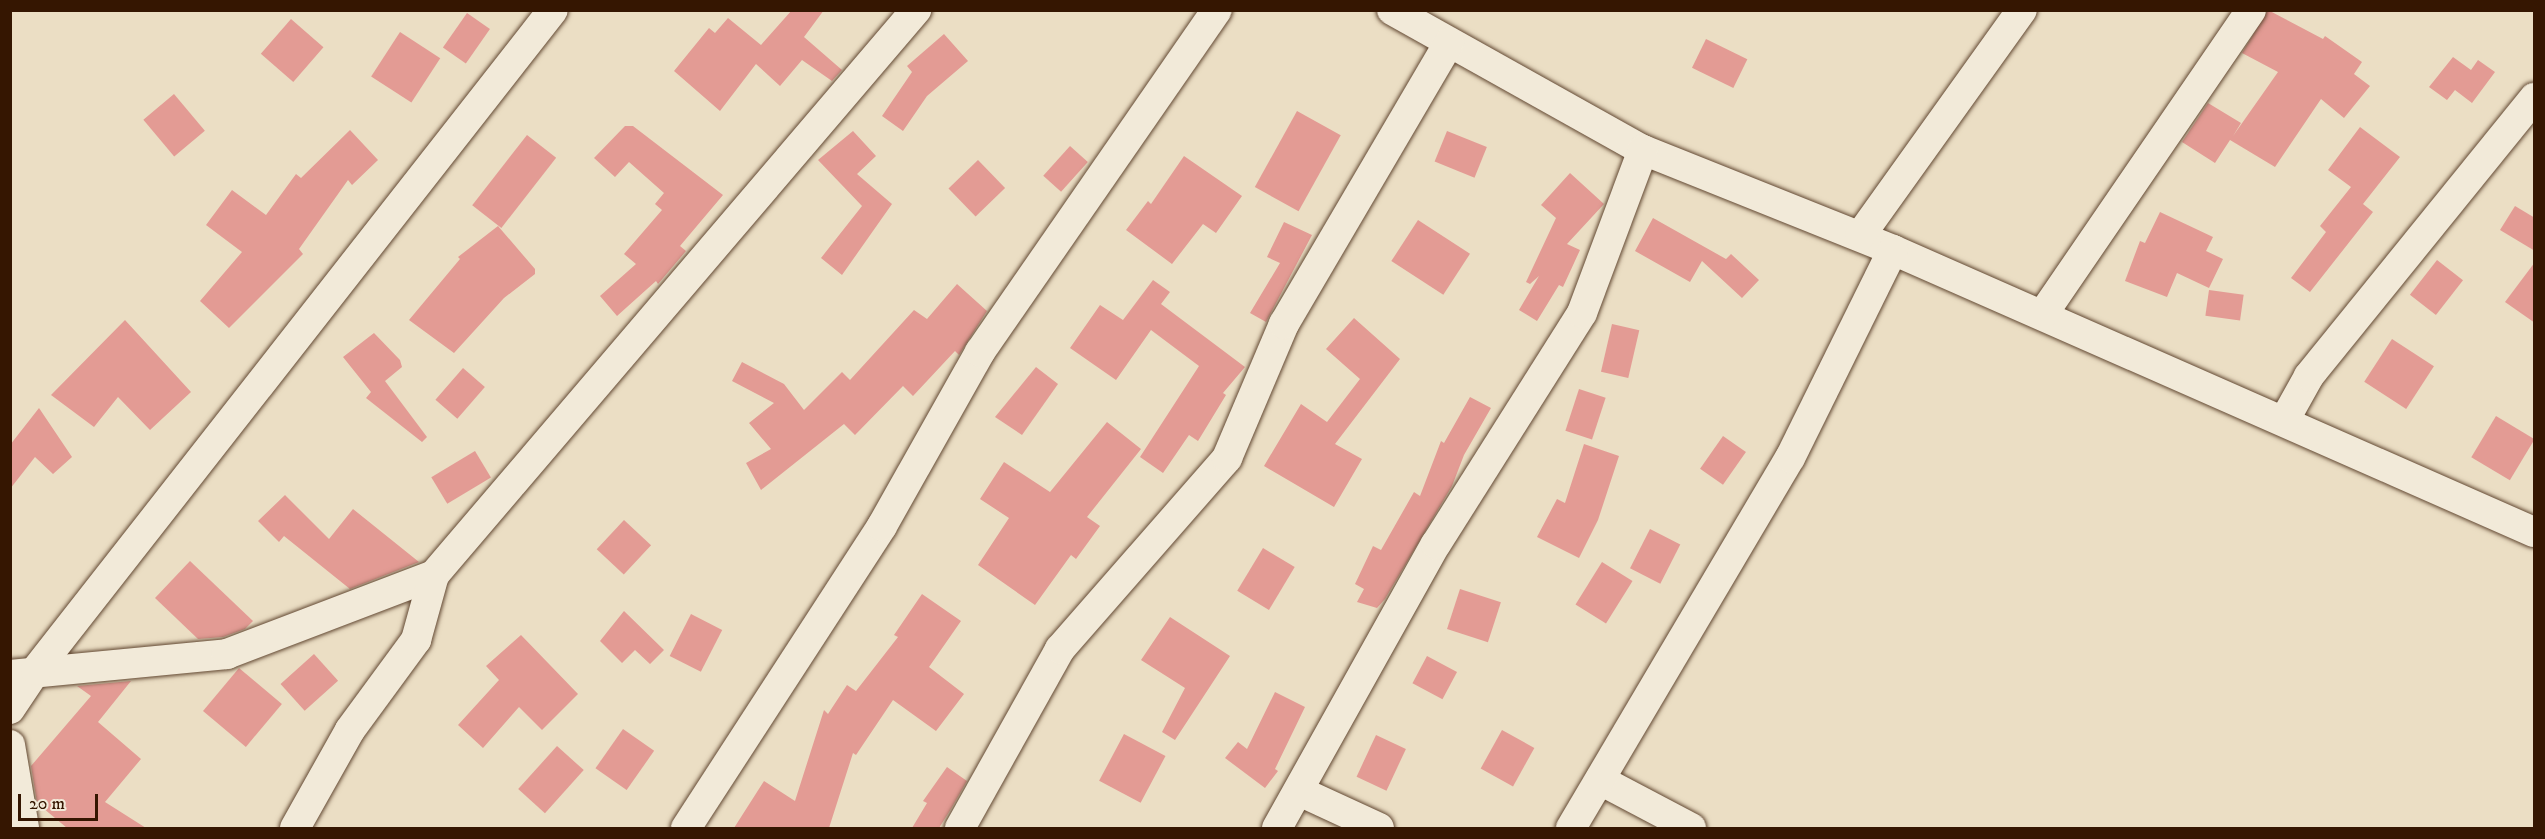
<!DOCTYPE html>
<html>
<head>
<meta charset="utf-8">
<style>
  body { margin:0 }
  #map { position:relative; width:2545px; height:839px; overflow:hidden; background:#ebdec4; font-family:"IM FELL DW Pica",serif }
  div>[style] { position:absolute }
  .building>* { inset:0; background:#e39b94; transform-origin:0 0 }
  .roads { filter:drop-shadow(0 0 2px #624832) drop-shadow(0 0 2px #624832) }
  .street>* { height:30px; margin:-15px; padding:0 15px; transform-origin:15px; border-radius:15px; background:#f2ead9 }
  span { translate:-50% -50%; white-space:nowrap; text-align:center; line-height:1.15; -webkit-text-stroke:4.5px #f2ead9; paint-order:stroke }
  .frame { position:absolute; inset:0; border:12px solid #351601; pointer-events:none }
  .scale { position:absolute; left:18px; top:794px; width:80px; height:27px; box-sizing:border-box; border:3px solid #351601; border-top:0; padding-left:8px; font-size:18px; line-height:21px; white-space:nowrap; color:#351601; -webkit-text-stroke:4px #f2ead9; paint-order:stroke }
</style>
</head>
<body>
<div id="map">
  <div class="building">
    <i style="clip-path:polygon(792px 10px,824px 10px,804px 37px,842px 70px,832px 81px,802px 60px,780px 86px,756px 64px,720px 111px,674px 71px,709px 28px,715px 33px,728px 18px,761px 45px)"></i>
    <i style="clip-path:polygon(2268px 10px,2323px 39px,2325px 36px,2362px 62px,2354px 74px,2370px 86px,2344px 118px,2321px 99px,2275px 167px,2230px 140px,2215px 163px,2182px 142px,2208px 103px,2241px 123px,2233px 136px,2278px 72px,2242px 53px)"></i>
    <i style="left:467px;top:13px;width:28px;height:42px;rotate:35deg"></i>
    <i style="left:291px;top:19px;width:43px;height:46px;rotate:41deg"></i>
    <i style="left:400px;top:32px;width:48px;height:53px;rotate:33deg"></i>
    <i style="clip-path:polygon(944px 34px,968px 61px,927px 96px,903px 131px,882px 116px,912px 72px,907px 66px)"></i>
    <i style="left:1706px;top:39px;width:46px;height:32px;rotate:26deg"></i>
    <i style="clip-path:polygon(2453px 57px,2471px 70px,2478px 60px,2495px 72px,2472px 103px,2455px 90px,2447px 100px,2429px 87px)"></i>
    <i style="left:174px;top:94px;width:48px;height:40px;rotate:50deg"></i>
    <i style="left:1297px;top:111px;width:50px;height:87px;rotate:29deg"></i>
    <i style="clip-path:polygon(625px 126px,633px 126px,723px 195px,680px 246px,686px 251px,658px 284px,656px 281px,617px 316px,600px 296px,636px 264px,624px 254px,662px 210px,655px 204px,664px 193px,629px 162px,615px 177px,594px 158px)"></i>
    <i style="clip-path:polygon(2360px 127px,2400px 157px,2363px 204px,2373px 212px,2310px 292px,2291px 278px,2326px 232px,2320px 226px,2351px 187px,2328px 170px)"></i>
    <i style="clip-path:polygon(350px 130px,378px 160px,352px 185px,348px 180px,299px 249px,303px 254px,229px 328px,200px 301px,242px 252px,206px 225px,232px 190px,266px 215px,296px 174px,301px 178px)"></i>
    <i style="clip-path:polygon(853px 131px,876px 156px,857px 174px,892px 204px,842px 275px,821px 258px,862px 206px,818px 160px)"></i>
    <i style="left:1447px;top:131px;width:43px;height:33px;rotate:22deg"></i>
    <i style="left:527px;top:135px;width:37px;height:89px;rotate:38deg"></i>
    <i style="left:1070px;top:146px;width:24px;height:40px;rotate:42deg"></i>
    <i style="clip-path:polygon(1184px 156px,1242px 196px,1216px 233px,1203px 224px,1172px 264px,1126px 230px,1148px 201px,1151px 204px)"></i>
    <i style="left:978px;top:160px;width:39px;height:41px;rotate:46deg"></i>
    <i style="clip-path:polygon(1570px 173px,1604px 204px,1567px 244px,1580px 250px,1563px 287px,1559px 285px,1537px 321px,1519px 310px,1539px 276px,1530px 284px,1526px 282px,1556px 218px,1541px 205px)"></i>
    <i style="clip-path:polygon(2515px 206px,2535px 218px,2535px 251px,2500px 230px)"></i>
    <i style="clip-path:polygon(2160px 212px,2213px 237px,2206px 251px,2223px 259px,2209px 288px,2177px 273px,2167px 297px,2125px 281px,2140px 241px,2145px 243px)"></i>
    <i style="clip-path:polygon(1653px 218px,1726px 259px,1731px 254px,1759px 280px,1742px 298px,1702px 261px,1690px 282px,1635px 251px)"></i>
    <i style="left:1418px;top:220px;width:62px;height:49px;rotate:33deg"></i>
    <i style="clip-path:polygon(1284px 222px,1312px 235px,1266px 322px,1250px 313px,1280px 263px,1267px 257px)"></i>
    <i style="clip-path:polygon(498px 226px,535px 269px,535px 274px,504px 298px,454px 353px,409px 320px,460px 259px,458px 257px)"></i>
    <i style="left:2437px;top:260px;width:33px;height:44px;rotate:38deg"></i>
    <i style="clip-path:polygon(2535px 262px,2535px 323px,2505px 302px)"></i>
    <i style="clip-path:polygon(1153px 280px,1170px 292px,1161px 304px,1245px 367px,1223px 393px,1226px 395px,1198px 441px,1189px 435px,1163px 473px,1140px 457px,1199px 366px,1151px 330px,1116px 380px,1070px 348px,1100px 305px,1123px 320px)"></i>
    <i style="clip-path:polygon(957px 284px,987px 311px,959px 355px,955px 351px,913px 396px,903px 386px,855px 435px,844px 424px,761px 490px,746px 463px,771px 449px,749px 423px,774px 403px,732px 381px,742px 362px,784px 384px,804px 410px,842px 372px,850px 380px,914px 310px,927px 319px)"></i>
    <i style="left:2209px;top:290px;width:35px;height:26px;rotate:8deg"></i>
    <i style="clip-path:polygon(1354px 318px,1400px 359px,1335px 444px,1362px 459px,1334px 507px,1264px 466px,1301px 404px,1327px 422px,1360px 379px,1326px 349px)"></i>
    <i style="clip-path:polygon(125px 320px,191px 392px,150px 430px,118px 397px,94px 427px,51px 395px)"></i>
    <i style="left:1612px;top:324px;width:28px;height:49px;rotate:13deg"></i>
    <i style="clip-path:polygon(374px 333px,400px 360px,402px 367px,385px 381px,427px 437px,422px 442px,366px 398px,371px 392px,343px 357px)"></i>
    <i style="left:2392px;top:339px;width:50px;height:51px;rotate:33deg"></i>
    <i style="clip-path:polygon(1036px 367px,1058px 384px,1022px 435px,995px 417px)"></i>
    <i style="left:463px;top:368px;width:29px;height:42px;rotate:41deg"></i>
    <i style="left:1579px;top:389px;width:28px;height:44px;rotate:18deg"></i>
    <i style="clip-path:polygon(1470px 397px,1491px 408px,1464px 455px,1452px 486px,1385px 599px,1377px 608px,1357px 602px,1364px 589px,1355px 584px,1373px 546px,1381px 550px,1414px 492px,1420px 496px,1441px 441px,1444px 443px)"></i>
    <i style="clip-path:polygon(39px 408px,72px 457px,53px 474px,35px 457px,10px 489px,10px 445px)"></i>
    <i style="left:2496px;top:416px;width:45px;height:48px;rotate:31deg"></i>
    <i style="clip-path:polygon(1107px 422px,1141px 449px,1087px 517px,1100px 526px,1076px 559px,1071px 555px,1035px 605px,978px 565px,1009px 518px,980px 499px,1004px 462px,1050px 492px)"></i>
    <i style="left:1723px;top:436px;width:28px;height:40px;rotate:35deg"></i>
    <i style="clip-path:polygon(1584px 444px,1619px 456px,1598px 520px,1579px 558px,1537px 537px,1557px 499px,1565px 503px)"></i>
    <i style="left:475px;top:451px;width:31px;height:51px;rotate:59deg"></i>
    <i style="clip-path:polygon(285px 495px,329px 539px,353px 509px,419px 562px,350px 589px,284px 536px,279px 542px,258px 521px)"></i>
    <i style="left:624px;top:520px;width:37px;height:40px;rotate:43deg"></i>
    <i style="left:1650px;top:529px;width:34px;height:44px;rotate:27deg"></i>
    <i style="left:1263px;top:548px;width:37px;height:50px;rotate:31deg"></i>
    <i style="clip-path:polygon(190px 561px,253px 621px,245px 629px,223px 637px,198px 639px,155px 598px)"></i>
    <i style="left:1602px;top:562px;width:36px;height:50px;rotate:32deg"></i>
    <i style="left:1460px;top:589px;width:43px;height:42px;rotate:18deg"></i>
    <i style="clip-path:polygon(922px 594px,961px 621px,929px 667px,964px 694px,936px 731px,893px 700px,856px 755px,853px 753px,829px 828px,734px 828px,764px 781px,795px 801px,824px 710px,828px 714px,847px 685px,856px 691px,898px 637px,894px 635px)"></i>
    <i style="clip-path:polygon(624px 611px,664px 650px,650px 664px,635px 650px,622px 663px,600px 641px)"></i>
    <i style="left:691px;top:614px;width:35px;height:47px;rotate:27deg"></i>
    <i style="clip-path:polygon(1170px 617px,1230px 656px,1175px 740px,1162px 732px,1185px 688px,1141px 660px)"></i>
    <i style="clip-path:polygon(521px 635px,578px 694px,542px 730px,519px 707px,483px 748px,458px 725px,499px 680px,486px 666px)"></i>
    <i style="left:314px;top:654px;width:36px;height:45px;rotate:48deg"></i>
    <i style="left:1427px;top:656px;width:34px;height:31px;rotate:28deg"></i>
    <i style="left:239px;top:668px;width:56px;height:56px;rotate:40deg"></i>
    <i style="clip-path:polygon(131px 681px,98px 722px,141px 759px,105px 802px,146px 828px,67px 828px,37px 803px,31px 766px,91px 696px,77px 686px)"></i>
    <i style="clip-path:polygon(1275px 692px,1305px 707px,1275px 769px,1278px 771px,1265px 788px,1225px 758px,1238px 742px,1247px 749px)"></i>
    <i style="left:623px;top:729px;width:38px;height:48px;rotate:35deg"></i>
    <i style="left:1502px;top:730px;width:37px;height:44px;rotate:29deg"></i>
    <i style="left:1124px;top:734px;width:47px;height:53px;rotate:28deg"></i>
    <i style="left:1376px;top:735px;width:33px;height:46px;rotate:25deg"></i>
    <i style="left:557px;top:746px;width:36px;height:58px;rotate:42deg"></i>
    <i style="clip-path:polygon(947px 767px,967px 781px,951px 809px,939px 828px,912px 828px,927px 803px,923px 801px)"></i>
  </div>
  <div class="roads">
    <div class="street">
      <i style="left:1392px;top:10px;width:287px;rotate:29.2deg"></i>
      <i style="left:1643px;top:150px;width:269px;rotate:21.8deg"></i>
      <i style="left:1893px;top:250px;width:700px;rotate:23.75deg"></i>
      <i style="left:1860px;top:236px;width:278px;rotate:-54.4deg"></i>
      <i style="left:2043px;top:314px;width:368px;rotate:-55.6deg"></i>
      <i style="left:2284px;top:421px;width:51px;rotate:-60.9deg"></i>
      <i style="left:2309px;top:376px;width:358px;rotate:-51deg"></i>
      <i style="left:10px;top:675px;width:218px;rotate:-5.5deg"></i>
      <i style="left:227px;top:654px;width:222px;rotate:-20.9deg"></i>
      <i style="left:434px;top:575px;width:743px;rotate:-49.53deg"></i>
      <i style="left:10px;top:709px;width:47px;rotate:-56.3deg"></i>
      <i style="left:36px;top:670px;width:838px;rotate:-51.93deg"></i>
      <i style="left:10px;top:745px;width:84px;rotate:80.4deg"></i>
      <i style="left:1600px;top:780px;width:103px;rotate:27.8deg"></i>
      <i style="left:1299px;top:791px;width:88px;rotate:24.8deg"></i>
      <i style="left:295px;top:828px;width:112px;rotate:-60.7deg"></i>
      <i style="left:350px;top:730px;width:112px;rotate:-53.7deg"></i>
      <i style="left:416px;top:640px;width:67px;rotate:-74.5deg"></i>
      <i style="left:686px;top:828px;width:360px;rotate:-57deg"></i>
      <i style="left:882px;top:526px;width:200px;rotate:-60.6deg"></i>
      <i style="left:980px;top:352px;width:416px;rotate:-55.3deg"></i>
      <i style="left:960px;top:828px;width:205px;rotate:-60.8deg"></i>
      <i style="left:1060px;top:649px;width:254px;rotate:-48.8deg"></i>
      <i style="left:1227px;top:458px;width:146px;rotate:-67deg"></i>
      <i style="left:1284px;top:324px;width:326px;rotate:-59.6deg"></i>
      <i style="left:1277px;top:828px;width:325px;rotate:-60.8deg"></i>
      <i style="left:1436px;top:544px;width:273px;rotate:-57.7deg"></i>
      <i style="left:1582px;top:313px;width:174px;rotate:-69.5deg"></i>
      <i style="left:1571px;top:828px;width:430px;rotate:-59.4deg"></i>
      <i style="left:1790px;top:458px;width:232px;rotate:-63.7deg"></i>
    </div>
  </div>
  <div class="frame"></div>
  <div class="scale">20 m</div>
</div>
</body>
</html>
